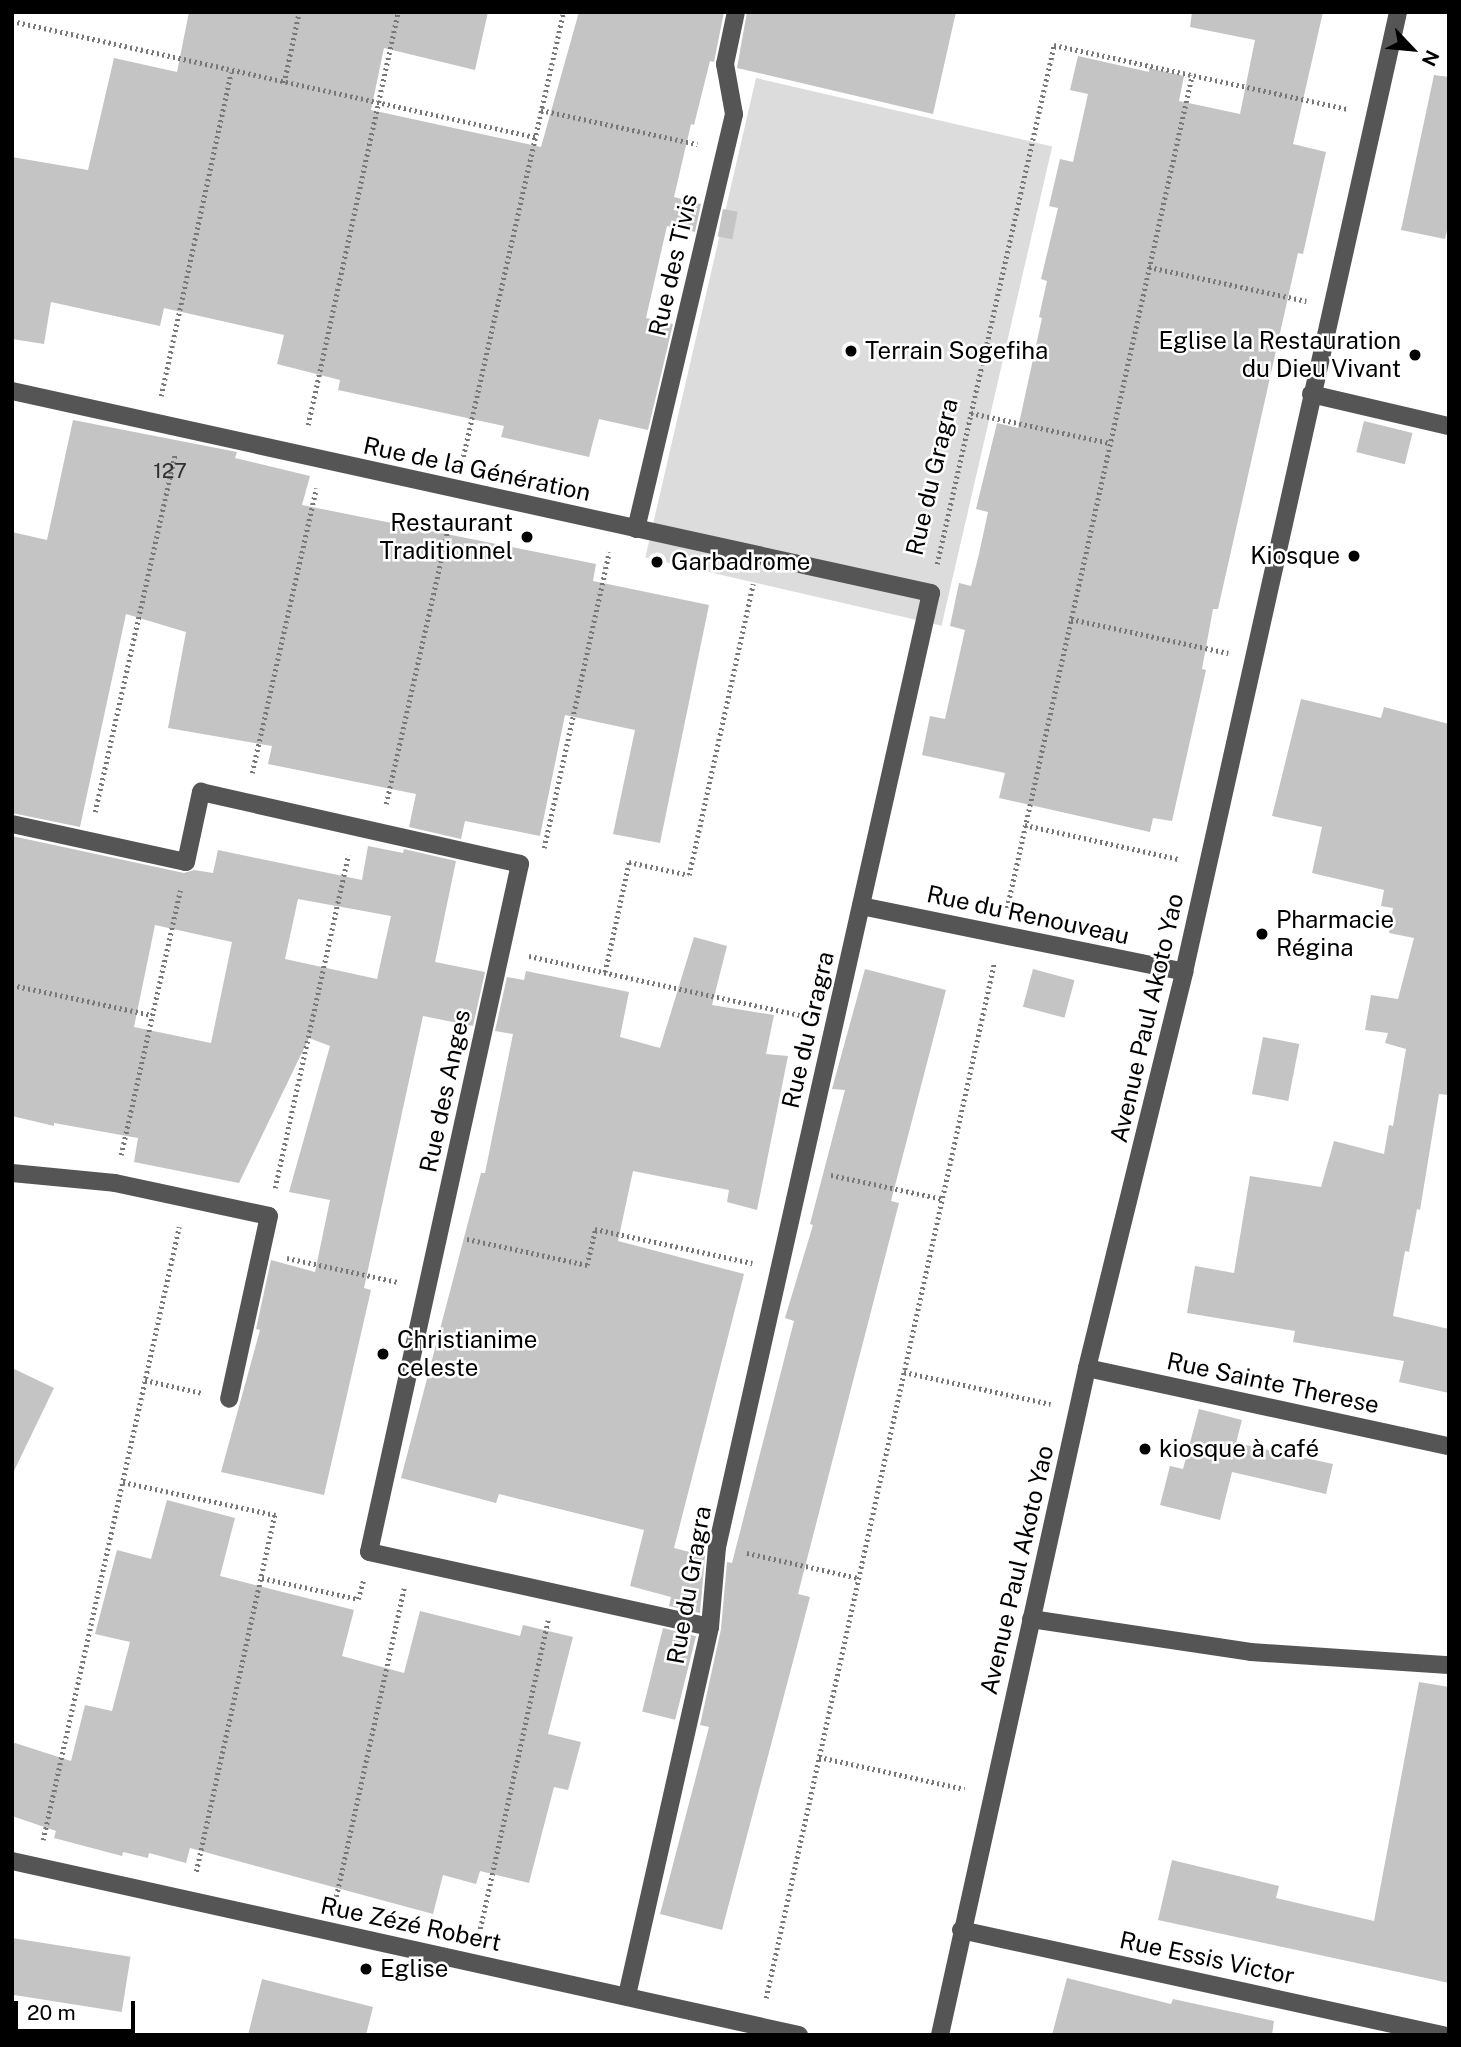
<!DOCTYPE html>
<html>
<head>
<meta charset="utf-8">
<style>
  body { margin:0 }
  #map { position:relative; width:1461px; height:2047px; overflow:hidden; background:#fff; font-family:"Public Sans",sans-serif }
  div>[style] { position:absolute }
  .green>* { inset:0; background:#dcdcdc; transform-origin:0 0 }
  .building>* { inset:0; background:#c4c4c4; transform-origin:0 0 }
  .path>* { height:4.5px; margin-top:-2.25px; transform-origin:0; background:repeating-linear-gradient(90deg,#777 0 2px,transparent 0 5.5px) }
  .minor>* { height:18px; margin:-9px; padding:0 9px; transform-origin:9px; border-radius:9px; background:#555 }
  .dots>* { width:19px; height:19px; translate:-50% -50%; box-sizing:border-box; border:4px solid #fff; border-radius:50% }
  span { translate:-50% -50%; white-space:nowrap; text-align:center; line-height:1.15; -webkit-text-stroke:5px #fff; paint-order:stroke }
  .number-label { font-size:21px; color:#313131 }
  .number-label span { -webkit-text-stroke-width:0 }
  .street-label { font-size:24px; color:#000 }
  .poi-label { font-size:24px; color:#000 }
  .right { translate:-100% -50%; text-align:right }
  .left { translate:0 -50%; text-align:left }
  .frame { position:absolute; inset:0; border:14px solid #000; pointer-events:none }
  .north { position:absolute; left:1377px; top:14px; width:70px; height:70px; -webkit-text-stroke:5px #fff; paint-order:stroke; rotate:116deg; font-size:19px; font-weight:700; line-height:28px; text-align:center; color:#000 }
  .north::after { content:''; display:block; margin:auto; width:24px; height:32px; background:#000; clip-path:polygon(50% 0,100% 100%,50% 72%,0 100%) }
  .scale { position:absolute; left:14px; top:2001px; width:121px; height:32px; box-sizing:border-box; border:4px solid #000; border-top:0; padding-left:9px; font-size:21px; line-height:24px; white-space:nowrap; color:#000; -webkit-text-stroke:5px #fff; paint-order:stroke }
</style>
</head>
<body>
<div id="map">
  <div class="green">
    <i style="left:756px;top:78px;width:304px;height:492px;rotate:13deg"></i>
  </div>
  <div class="building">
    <i style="clip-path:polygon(189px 12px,488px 12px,475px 70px,384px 48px,371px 110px,541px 147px,579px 12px,724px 12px,714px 62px,710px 61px,694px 125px,691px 124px,674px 197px,701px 204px,695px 232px,667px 226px,646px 318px,673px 324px,648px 430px,599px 419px,589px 457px,501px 437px,504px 426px,338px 390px,340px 380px,277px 364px,284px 335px,164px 308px,160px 326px,51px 302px,44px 344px,12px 339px,12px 157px,88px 170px,114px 58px,177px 72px)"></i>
    <i style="clip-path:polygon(747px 12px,956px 12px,933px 114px,737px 68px)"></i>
    <i style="clip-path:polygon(1192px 12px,1323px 12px,1293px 144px,1326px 152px,1303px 254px,1298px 253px,1218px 609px,1213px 609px,1202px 669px,1206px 670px,1172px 821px,1153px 818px,1150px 832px,999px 798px,1005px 773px,922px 755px,930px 716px,945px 719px,965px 630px,950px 626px,959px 583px,971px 586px,979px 554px,988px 512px,976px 509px,997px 423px,1018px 428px,1042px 318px,1039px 317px,1047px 281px,1041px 279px,1058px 208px,1049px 206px,1060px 159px,1073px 162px,1088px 94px,1070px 90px,1078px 56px,1149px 72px,1149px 68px,1184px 76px,1179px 101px,1240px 114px,1255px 40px,1190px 27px)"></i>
    <i style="clip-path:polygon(1434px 75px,1449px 77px,1449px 222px,1445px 239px,1401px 230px)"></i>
    <i style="left:723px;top:209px;width:15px;height:28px;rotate:11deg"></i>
    <i style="clip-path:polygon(73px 420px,237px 452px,235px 458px,310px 476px,302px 505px,596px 564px,593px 581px,709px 605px,660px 843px,613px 834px,635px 730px,565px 715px,540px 836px,465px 821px,461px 839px,409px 827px,416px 794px,268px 764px,272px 746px,168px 728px,186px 632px,126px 614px,80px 827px,12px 813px,12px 532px,47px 540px)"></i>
    <i style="left:1364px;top:421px;width:50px;height:32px;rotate:14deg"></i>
    <i style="clip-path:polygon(1301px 699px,1381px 718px,1384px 707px,1449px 724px,1449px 1095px,1439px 1094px,1420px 1210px,1417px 1209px,1409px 1252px,1405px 1251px,1393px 1316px,1449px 1329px,1449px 1393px,1399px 1382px,1404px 1361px,1293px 1342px,1295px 1331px,1187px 1313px,1195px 1266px,1234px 1273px,1250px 1176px,1321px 1187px,1334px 1141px,1384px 1154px,1389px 1125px,1393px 1126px,1406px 1049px,1385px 1043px,1388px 1033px,1365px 1030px,1371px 995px,1398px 999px,1414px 938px,1389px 933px,1393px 908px,1381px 906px,1384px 890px,1312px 873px,1322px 827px,1272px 816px)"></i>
    <i style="clip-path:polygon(evenodd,12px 836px,184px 873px,194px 870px,213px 873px,218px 850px,362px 880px,368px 846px,403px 853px,404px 849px,456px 861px,435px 962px,485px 972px,473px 1026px,423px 1016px,364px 1288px,371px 1290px,324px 1495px,221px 1472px,260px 1330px,256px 1329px,271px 1260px,315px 1272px,330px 1200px,289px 1192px,330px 1046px,309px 1038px,239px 1183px,134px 1162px,138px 1138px,54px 1123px,54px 1126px,12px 1116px,12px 836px,298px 899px,391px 916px,377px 979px,285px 959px,298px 899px,12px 836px,155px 925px,232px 942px,211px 1043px,134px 1027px,155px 925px)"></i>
    <i style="clip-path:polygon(694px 937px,727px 946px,712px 1005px,774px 1015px,766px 1054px,788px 1056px,757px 1210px,727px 1202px,729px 1190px,633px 1171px,618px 1241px,744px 1274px,674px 1548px,705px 1556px,700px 1613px,669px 1606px,671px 1597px,630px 1586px,644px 1530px,499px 1494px,496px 1503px,401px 1478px,481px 1173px,485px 1173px,513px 1034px,495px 1031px,507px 977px,524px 980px,526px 971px,629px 992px,620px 1037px,660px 1048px)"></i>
    <i style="clip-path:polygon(865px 969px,946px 990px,891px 1201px,899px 1203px,798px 1594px,810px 1597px,722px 1930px,660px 1914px,709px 1727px,700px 1725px,721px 1629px,727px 1562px,732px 1563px,794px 1321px,785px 1318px,813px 1225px,810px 1224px,845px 1090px,832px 1089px)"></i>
    <i style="left:1033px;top:969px;width:43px;height:39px;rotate:15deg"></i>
    <i style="left:1263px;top:1037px;width:37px;height:58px;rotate:11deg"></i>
    <i style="clip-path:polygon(12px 1368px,54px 1388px,12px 1475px)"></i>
    <i style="clip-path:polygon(1199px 1409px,1242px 1420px,1236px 1443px,1333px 1464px,1326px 1494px,1232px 1472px,1220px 1520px,1160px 1505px,1170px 1466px,1183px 1469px)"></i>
    <i style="clip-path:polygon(167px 1500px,235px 1518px,220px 1576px,354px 1610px,342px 1656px,404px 1673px,420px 1611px,520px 1636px,523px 1625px,573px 1637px,548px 1734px,581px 1742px,568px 1790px,554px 1787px,529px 1883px,480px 1871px,476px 1884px,443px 1875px,433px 1914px,190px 1848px,186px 1863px,149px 1853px,148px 1858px,123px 1852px,122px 1856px,54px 1838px,56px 1831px,12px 1816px,12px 1742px,71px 1761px,85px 1705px,112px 1711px,130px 1642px,95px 1634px,117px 1550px,151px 1559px)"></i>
    <i style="left:663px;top:1628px;width:34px;height:86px;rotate:14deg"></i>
    <i style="clip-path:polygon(1419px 1682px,1449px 1687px,1449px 1983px,1158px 1920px,1172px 1860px,1279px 1886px,1276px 1898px,1374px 1921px)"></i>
    <i style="left:12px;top:1938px;width:120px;height:56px;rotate:9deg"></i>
    <i style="clip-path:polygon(1067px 1978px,1171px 2004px,1173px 1999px,1274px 2021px,1272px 2035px,1052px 2035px)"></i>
    <i style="clip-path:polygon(262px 1979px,373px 2007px,366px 2035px,248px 2035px)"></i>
  </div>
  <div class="path">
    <i style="left:12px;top:21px;width:536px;rotate:12.51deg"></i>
    <i style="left:284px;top:83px;width:73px;rotate:-78.1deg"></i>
    <i style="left:541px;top:110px;width:160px;rotate:12.3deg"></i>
    <i style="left:1149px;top:267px;width:161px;rotate:12.2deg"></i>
    <i style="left:161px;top:396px;width:331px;rotate:-77.8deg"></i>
    <i style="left:971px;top:413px;width:142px;rotate:12.2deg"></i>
    <i style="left:308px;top:425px;width:423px;rotate:-77.7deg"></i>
    <i style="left:462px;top:462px;width:461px;rotate:-77.3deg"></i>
    <i style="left:937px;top:564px;width:532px;rotate:-77.3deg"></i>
    <i style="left:1054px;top:45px;width:300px;rotate:12.3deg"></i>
    <i style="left:1071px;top:619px;width:161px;rotate:12.2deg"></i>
    <i style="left:252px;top:773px;width:292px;rotate:-77.3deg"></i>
    <i style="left:386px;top:804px;width:296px;rotate:-77.3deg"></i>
    <i style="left:95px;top:812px;width:366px;rotate:-77.4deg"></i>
    <i style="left:1025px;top:825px;width:157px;rotate:12.5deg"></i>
    <i style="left:544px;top:848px;width:303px;rotate:-77.6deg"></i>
    <i style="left:1007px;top:908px;width:853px;rotate:-77.48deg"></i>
    <i style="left:529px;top:956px;width:286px;rotate:12.3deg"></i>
    <i style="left:605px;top:972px;width:113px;rotate:-77.7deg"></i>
    <i style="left:629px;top:862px;width:61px;rotate:12.2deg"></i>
    <i style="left:689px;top:875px;width:298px;rotate:-77.6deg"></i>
    <i style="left:12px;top:985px;width:143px;rotate:12.1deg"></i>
    <i style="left:121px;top:1155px;width:271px;rotate:-77.4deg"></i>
    <i style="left:831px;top:1175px;width:115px;rotate:12.1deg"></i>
    <i style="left:275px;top:1188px;width:341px;rotate:-77.6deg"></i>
    <i style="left:467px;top:1239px;width:123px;rotate:12.2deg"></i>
    <i style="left:587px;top:1265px;width:37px;rotate:-77deg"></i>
    <i style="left:595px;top:1229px;width:161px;rotate:12.2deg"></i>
    <i style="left:287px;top:1258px;width:114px;rotate:12.2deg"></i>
    <i style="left:904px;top:1372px;width:150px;rotate:12.3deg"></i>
    <i style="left:145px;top:1380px;width:58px;rotate:12.8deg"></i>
    <i style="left:123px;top:1482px;width:156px;rotate:12.2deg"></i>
    <i style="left:275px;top:1515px;width:368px;rotate:102.4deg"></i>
    <i style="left:747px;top:1553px;width:115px;rotate:12.6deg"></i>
    <i style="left:262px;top:1578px;width:98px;rotate:12.3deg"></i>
    <i style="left:358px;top:1599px;width:19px;rotate:-74deg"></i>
    <i style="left:819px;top:1757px;width:149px;rotate:12.4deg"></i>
    <i style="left:43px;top:1840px;width:628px;rotate:-77.49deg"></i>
    <i style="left:335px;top:1902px;width:321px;rotate:-77.6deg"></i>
    <i style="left:479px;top:1934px;width:321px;rotate:-77.6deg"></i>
    <i style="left:766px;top:1998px;width:1059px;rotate:-77.57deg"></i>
  </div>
  <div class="minor">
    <i style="left:12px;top:391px;width:941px;rotate:12.4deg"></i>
    <i style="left:931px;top:593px;width:978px;rotate:102.64deg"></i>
    <i style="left:717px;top:1547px;width:80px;rotate:95deg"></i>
    <i style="left:710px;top:1627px;width:378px;rotate:102.7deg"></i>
    <i style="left:1311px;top:394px;width:142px;rotate:13.1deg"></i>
    <i style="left:636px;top:529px;width:426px;rotate:-76.7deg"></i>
    <i style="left:734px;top:114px;width:51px;rotate:-100.2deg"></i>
    <i style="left:725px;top:64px;width:53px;rotate:-78.1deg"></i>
    <i style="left:12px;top:824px;width:178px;rotate:12.3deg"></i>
    <i style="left:186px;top:862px;width:72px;rotate:-77.9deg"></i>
    <i style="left:201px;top:792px;width:327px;rotate:12.7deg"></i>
    <i style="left:520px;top:864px;width:704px;rotate:102.38deg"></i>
    <i style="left:369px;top:1552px;width:349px;rotate:12.4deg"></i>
    <i style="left:861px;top:906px;width:330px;rotate:11.5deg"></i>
    <i style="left:12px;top:1173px;width:103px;rotate:5.5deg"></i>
    <i style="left:115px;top:1183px;width:157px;rotate:12.1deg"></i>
    <i style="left:269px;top:1216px;width:187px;rotate:102.3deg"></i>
    <i style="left:1087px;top:1368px;width:370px;rotate:12.2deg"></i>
    <i style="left:1031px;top:1619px;width:222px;rotate:8.5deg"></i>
    <i style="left:1251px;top:1652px;width:198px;rotate:3.8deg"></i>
    <i style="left:12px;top:1861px;width:806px;rotate:12.47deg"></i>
    <i style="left:961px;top:1930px;width:494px;rotate:12.3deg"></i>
    <i style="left:940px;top:2035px;width:683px;rotate:-77.57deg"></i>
    <i style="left:1087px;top:1368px;width:408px;rotate:-76.2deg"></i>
    <i style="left:1184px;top:972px;width:984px;rotate:-77.43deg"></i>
  </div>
  <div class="dots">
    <i style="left:851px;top:351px;background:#000"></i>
    <i style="left:1415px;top:355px;background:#000"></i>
    <i style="left:527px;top:537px;background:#000"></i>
    <i style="left:1354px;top:556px;background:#000"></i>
    <i style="left:657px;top:562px;background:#000"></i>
    <i style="left:1262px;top:934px;background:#000"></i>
    <i style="left:383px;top:1354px;background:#000"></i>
    <i style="left:1145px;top:1449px;background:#000"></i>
    <i style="left:366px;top:1969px;background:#000"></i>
  </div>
  <div class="number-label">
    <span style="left:170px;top:471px">127</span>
  </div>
  <div class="street-label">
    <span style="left:673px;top:265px;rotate:-77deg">Rue des Tivis</span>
    <span style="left:477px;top:469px;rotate:12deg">Rue de la Génération</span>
    <span style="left:932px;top:477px;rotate:-77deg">Rue du Gragra</span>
    <span style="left:1028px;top:915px;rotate:12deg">Rue du Renouveau</span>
    <span style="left:1147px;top:1018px;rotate:-77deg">Avenue Paul Akoto Yao</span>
    <span style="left:808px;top:1030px;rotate:-77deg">Rue du Gragra</span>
    <span style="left:445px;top:1091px;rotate:-78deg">Rue des Anges</span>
    <span style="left:1273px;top:1383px;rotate:12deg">Rue Sainte Therese</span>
    <span style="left:1017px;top:1570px;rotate:-77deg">Avenue Paul Akoto Yao</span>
    <span style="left:689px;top:1585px;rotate:-80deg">Rue du Gragra</span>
    <span style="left:411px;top:1924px;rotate:12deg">Rue Zézé Robert</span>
    <span style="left:1207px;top:1958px;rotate:12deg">Rue Essis Victor</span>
  </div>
  <div class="poi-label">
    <span class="right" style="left:1401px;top:355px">Eglise la Restauration<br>du Dieu Vivant</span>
    <span class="left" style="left:865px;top:351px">Terrain Sogefiha</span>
    <span class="right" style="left:513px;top:537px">Restaurant<br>Traditionnel</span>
    <span class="right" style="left:1340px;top:556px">Kiosque</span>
    <span class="left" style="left:671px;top:562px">Garbadrome</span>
    <span class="left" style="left:1276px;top:934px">Pharmacie<br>Régina</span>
    <span class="left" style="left:397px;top:1354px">Christianime<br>celeste</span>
    <span class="left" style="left:1159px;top:1449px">kiosque à café</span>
    <span class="left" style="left:380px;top:1969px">Eglise</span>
  </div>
  <div class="frame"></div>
  <div class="north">N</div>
  <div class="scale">20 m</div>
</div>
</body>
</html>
